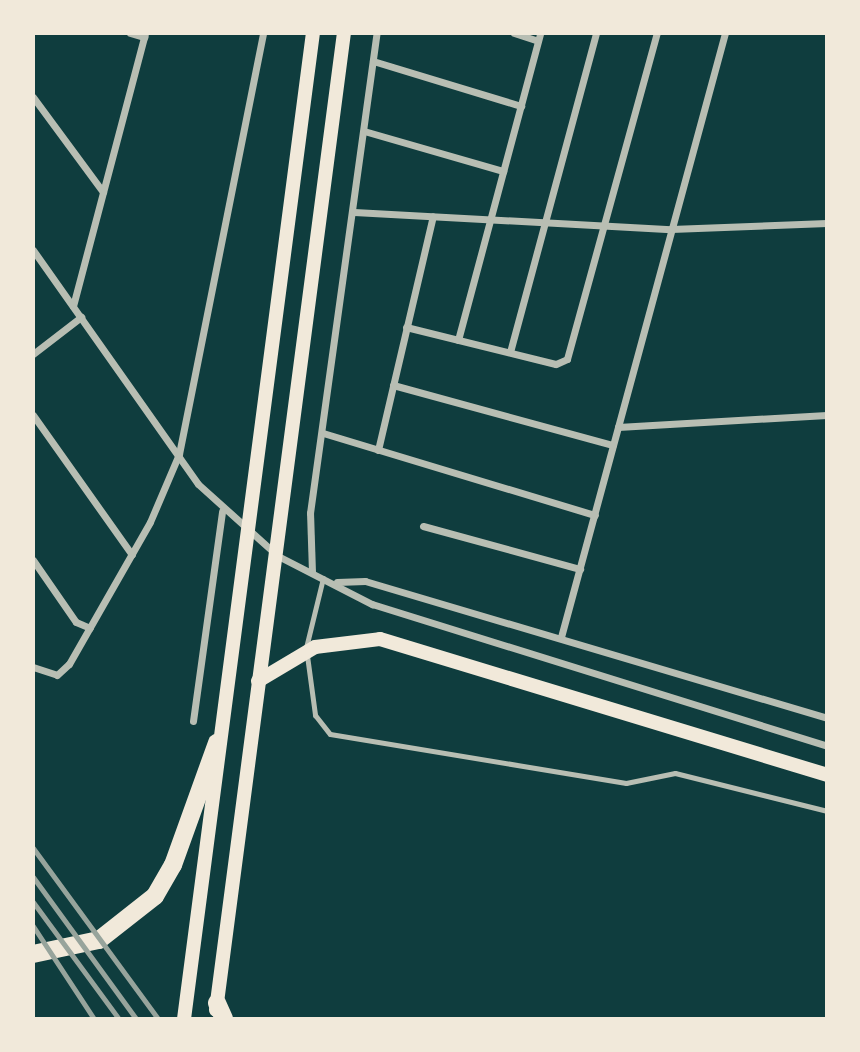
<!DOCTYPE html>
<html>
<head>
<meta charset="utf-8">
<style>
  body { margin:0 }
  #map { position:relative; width:860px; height:1052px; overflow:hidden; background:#0f3d3e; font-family:Karla,sans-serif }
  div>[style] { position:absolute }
  .service>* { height:5px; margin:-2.5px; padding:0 2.5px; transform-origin:2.5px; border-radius:2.5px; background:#b8beb3 }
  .minor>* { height:7px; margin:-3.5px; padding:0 3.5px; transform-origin:3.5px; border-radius:3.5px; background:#b8beb3 }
  .secondary>* { height:14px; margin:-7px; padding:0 7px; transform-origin:7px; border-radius:7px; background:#f1e9da }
  .primary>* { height:18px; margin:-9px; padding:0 9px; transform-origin:9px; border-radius:9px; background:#f1e9da }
  .rail>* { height:5px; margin:-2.5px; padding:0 2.5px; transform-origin:2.5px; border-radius:2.5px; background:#97a49c }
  span { translate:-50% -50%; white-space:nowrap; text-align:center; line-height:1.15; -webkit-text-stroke:5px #f1e9da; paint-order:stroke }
  .frame { position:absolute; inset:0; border:35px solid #f1e9da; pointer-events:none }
</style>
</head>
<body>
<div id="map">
  <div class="service">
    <i style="left:323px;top:578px;width:72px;rotate:103.7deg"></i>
    <i style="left:306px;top:648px;width:68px;rotate:82.3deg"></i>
    <i style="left:315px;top:715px;width:24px;rotate:52deg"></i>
    <i style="left:330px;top:734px;width:300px;rotate:9.4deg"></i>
    <i style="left:626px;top:783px;width:50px;rotate:-11.5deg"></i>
    <i style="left:675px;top:773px;width:157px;rotate:14deg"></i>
  </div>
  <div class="minor">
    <i style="left:130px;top:33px;width:15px;rotate:16deg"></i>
    <i style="left:514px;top:33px;width:25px;rotate:18deg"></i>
    <i style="left:373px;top:61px;width:155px;rotate:16.9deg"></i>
    <i style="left:33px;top:97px;width:118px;rotate:53.6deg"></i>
    <i style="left:364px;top:131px;width:145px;rotate:16.1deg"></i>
    <i style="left:354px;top:212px;width:317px;rotate:3.1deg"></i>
    <i style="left:671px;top:229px;width:156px;rotate:-2.2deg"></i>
    <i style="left:33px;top:250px;width:286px;rotate:54.8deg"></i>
    <i style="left:198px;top:484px;width:108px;rotate:42deg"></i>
    <i style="left:278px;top:556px;width:106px;rotate:27.1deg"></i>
    <i style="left:372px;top:604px;width:477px;rotate:17.3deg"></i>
    <i style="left:73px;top:306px;width:282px;rotate:-75.2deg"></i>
    <i style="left:406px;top:327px;width:154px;rotate:13.9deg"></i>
    <i style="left:556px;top:364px;width:12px;rotate:-24deg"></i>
    <i style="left:567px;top:359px;width:338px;rotate:-74.6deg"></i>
    <i style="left:458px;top:340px;width:318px;rotate:-75deg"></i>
    <i style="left:510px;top:352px;width:330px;rotate:-74.9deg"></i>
    <i style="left:33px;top:354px;width:61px;rotate:-37.6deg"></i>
    <i style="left:393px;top:385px;width:228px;rotate:15.3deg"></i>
    <i style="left:33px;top:415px;width:171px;rotate:54.7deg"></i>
    <i style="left:618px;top:427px;width:209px;rotate:-3.3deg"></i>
    <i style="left:323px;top:433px;width:284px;rotate:16.8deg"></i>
    <i style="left:378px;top:450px;width:240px;rotate:-76.8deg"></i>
    <i style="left:423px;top:526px;width:163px;rotate:15.3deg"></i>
    <i style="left:33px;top:560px;width:75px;rotate:55.3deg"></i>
    <i style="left:76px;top:622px;width:15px;rotate:23deg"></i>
    <i style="left:312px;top:572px;width:59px;rotate:-91.9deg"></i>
    <i style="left:310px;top:513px;width:485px;rotate:-82.1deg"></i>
    <i style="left:337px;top:582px;width:28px;rotate:-2deg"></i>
    <i style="left:365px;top:581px;width:482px;rotate:16.5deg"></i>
    <i style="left:561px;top:637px;width:626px;rotate:-74.81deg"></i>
    <i style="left:33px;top:667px;width:25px;rotate:18deg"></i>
    <i style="left:57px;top:675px;width:16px;rotate:-43deg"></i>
    <i style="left:69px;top:664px;width:163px;rotate:-60.3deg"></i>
    <i style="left:150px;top:522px;width:74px;rotate:-66.9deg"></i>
    <i style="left:179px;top:454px;width:429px;rotate:-78.7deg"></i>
    <i style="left:193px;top:721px;width:212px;rotate:-82.1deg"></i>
  </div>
  <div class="secondary">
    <i style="left:258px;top:681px;width:66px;rotate:-30.8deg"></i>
    <i style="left:315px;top:647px;width:65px;rotate:-7deg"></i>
    <i style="left:380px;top:639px;width:467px;rotate:16.9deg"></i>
    <i style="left:216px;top:1010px;width:985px;rotate:-82.54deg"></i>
    <i style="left:184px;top:1019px;width:994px;rotate:-82.55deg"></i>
  </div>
  <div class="primary">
    <i style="left:33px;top:954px;width:67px;rotate:-12deg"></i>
    <i style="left:99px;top:940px;width:71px;rotate:-38.2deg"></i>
    <i style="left:155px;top:896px;width:36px;rotate:-60deg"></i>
    <i style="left:173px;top:865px;width:130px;rotate:-70.2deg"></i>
    <i style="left:217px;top:1003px;width:17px;rotate:66deg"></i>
  </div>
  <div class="rail">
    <i style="left:33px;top:848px;width:212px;rotate:53.8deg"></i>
    <i style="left:33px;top:877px;width:175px;rotate:54deg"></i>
    <i style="left:33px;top:902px;width:145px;rotate:53.7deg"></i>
    <i style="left:33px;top:926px;width:111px;rotate:56.7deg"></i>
  </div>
  <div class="frame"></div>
</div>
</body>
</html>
